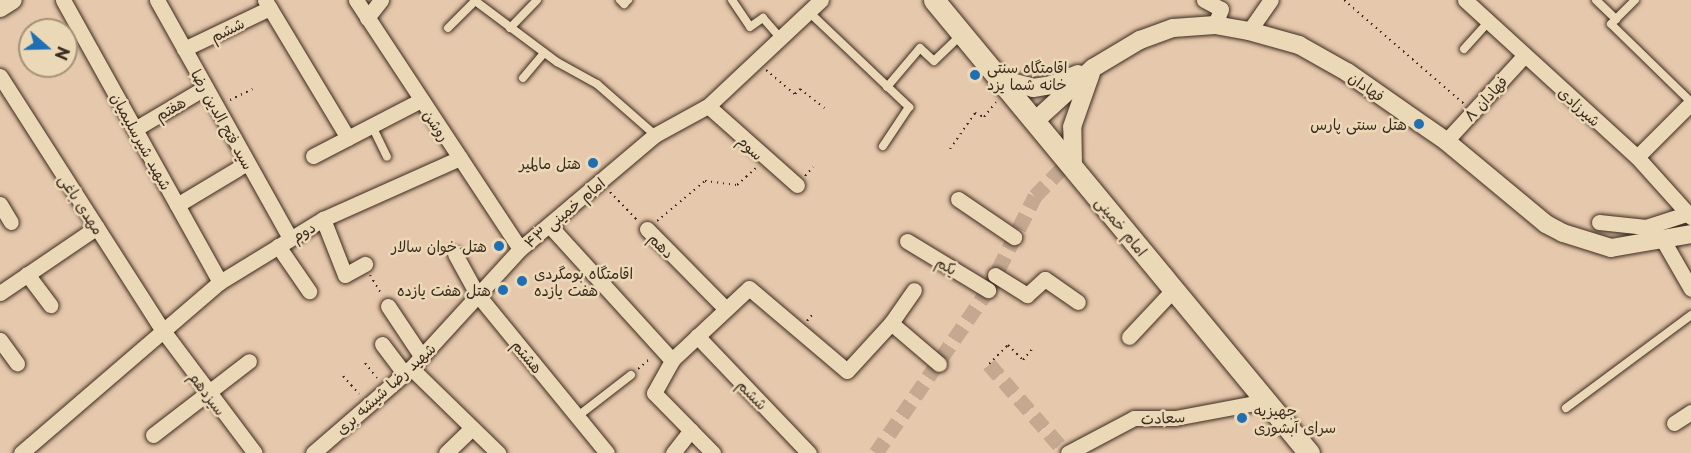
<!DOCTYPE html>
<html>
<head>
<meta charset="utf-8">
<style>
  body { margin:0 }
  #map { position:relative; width:1691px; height:453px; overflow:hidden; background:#e6c8ac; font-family:"Playpen Sans","Playpen Sans Arabic",sans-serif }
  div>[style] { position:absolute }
  .minor-tunnel>* { height:15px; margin-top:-7.5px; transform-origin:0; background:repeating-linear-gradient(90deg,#c4a890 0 15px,transparent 0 23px) }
  .path>* { height:2px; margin-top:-1px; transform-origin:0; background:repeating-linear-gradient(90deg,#3b2a1e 0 1.5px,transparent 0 6px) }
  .roads { filter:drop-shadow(0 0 2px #3b2a1e) drop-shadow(0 0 2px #3b2a1e) }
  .service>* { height:8px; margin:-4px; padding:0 4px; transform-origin:4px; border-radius:4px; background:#ebd8b6 }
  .minor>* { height:15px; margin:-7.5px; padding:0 7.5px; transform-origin:7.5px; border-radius:7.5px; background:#ebd8b6 }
  .tertiary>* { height:18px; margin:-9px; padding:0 9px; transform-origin:9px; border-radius:9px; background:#ebd8b6 }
  .secondary>* { height:21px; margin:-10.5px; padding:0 10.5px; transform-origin:10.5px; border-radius:10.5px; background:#ebd8b6 }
  .dots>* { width:16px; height:16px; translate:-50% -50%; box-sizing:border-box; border:3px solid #ebd8b6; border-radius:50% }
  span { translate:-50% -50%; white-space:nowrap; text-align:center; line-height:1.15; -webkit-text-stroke:5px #ebd8b6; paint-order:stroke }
  .street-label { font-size:15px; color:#3b2a1e }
  .poi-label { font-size:15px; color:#3b2a1e }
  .left { translate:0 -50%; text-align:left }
  .right { translate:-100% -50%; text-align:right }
  .north { position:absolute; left:18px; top:18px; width:60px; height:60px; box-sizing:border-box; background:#ebd8b6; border:2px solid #a59279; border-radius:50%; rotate:110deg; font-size:16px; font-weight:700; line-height:24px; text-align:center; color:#3b2a1e }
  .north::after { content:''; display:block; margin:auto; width:21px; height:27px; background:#1f6fb2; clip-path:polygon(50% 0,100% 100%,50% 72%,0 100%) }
</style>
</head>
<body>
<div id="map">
  <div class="minor-tunnel">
    <i style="left:989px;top:364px;width:118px;rotate:49.1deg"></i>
    <i style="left:876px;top:453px;width:198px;rotate:-55.5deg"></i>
    <i style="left:988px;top:290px;width:105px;rotate:-63.4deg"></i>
    <i style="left:1035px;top:196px;width:49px;rotate:-45.8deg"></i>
  </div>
  <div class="path">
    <i style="left:1344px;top:0;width:159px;rotate:40.9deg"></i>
    <i style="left:766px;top:70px;width:38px;rotate:40deg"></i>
    <i style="left:795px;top:94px;width:7px;rotate:-45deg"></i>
    <i style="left:800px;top:89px;width:31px;rotate:38deg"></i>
    <i style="left:230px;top:100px;width:25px;rotate:-26deg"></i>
    <i style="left:950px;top:149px;width:44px;rotate:-55.2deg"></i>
    <i style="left:975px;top:113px;width:10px;rotate:24deg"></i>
    <i style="left:984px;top:117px;width:19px;rotate:-51deg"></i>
    <i style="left:805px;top:176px;width:12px;rotate:-48deg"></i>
    <i style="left:610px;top:192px;width:39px;rotate:46deg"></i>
    <i style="left:657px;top:221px;width:62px;rotate:-39.8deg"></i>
    <i style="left:705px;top:181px;width:32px;rotate:7deg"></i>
    <i style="left:737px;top:185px;width:25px;rotate:-42deg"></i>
    <i style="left:370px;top:275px;width:21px;rotate:59deg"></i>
    <i style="left:807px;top:321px;width:8px;rotate:-50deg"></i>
    <i style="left:365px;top:363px;width:19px;rotate:51deg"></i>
    <i style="left:989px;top:364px;width:27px;rotate:-45deg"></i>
    <i style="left:1008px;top:345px;width:21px;rotate:45deg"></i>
    <i style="left:1023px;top:360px;width:17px;rotate:-50deg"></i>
    <i style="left:638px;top:369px;width:18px;rotate:-41deg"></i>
    <i style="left:343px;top:376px;width:24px;rotate:48deg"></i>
  </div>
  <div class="roads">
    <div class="service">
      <i style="left:474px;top:0;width:104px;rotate:36.8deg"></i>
      <i style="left:557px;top:62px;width:46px;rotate:28.8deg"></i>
      <i style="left:597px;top:84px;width:77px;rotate:41.3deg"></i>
      <i style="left:620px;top:0;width:6px;rotate:45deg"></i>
      <i style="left:624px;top:4px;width:6px;rotate:-45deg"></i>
      <i style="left:732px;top:0;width:32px;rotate:56deg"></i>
      <i style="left:750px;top:27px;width:16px;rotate:-35deg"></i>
      <i style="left:763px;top:18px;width:28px;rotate:49deg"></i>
      <i style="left:1596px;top:0;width:28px;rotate:44deg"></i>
      <i style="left:1635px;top:0;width:34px;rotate:135deg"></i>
      <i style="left:1611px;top:24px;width:112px;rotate:44.3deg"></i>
      <i style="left:810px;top:13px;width:137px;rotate:43.5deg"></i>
      <i style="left:909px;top:107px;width:47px;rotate:123.7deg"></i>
      <i style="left:448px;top:28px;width:37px;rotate:-45deg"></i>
      <i style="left:510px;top:28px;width:39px;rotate:-46deg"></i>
      <i style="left:1464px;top:49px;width:36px;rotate:-48deg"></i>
      <i style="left:523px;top:78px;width:33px;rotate:-50deg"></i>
      <i style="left:887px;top:87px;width:51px;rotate:-49.8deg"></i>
      <i style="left:920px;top:48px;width:19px;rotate:43deg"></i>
      <i style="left:934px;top:61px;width:37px;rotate:-44deg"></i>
      <i style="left:372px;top:126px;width:34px;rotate:64deg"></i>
      <i style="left:1566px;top:408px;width:156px;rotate:-36.6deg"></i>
      <i style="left:578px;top:416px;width:67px;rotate:-37.7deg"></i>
    </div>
    <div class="minor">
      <i style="left:63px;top:0;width:323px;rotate:60.9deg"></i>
      <i style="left:157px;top:0;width:273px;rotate:60.8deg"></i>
      <i style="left:265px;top:0;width:161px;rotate:59deg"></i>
      <i style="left:356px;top:0;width:298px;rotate:56.6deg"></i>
      <i style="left:1204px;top:0;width:19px;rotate:28deg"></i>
      <i style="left:1221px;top:9px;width:17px;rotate:111deg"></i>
      <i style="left:1465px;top:0;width:233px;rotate:42.4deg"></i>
      <i style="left:1637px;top:157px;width:81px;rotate:48deg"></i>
      <i style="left:367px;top:18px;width:23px;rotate:-52deg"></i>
      <i style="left:1249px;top:31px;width:38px;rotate:-55deg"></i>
      <i style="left:184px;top:49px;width:95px;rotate:-25.5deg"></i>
      <i style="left:0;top:76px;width:304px;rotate:57.4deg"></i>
      <i style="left:164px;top:332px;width:151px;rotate:53.1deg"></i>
      <i style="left:708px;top:106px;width:119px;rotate:41.6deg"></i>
      <i style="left:135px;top:129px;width:82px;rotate:-30.6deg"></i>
      <i style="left:1446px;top:141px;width:115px;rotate:-47.5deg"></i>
      <i style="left:313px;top:156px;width:122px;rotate:-27.4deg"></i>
      <i style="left:1637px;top:157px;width:76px;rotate:-45deg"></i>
      <i style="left:958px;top:199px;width:68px;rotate:34.2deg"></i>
      <i style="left:0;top:204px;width:21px;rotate:59deg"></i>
      <i style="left:177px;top:205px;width:82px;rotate:-31deg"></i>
      <i style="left:323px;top:219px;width:60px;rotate:68.6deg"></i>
      <i style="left:345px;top:275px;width:23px;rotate:-29deg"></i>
      <i style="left:1599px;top:222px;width:47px;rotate:6.1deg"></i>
      <i style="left:1646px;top:227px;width:45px;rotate:-18deg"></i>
      <i style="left:549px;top:225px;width:183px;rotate:47.7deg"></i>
      <i style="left:647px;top:229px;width:111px;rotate:45.4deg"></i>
      <i style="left:907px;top:241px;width:95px;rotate:31.2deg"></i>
      <i style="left:1664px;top:242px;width:54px;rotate:60.1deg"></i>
      <i style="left:278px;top:246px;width:55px;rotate:55.4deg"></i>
      <i style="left:455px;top:254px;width:46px;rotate:61.2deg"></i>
      <i style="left:477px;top:294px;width:205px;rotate:50.7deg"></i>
      <i style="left:27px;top:274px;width:39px;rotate:53deg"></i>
      <i style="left:995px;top:275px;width:38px;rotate:32deg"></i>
      <i style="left:1027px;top:295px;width:24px;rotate:-42deg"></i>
      <i style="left:1045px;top:279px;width:40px;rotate:34.9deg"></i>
      <i style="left:0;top:293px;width:117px;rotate:-34.2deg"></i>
      <i style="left:388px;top:306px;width:61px;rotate:56.3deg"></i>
      <i style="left:891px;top:323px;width:63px;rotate:40.5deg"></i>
      <i style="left:697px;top:336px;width:162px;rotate:46.3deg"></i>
      <i style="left:1129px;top:337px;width:66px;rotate:-46.8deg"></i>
      <i style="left:0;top:340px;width:29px;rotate:54deg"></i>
      <i style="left:382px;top:344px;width:38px;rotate:53deg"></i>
      <i style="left:411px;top:368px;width:122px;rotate:44.3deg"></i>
      <i style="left:1674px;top:423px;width:20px;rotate:-33deg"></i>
      <i style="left:153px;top:435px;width:121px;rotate:-37.6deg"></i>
      <i style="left:21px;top:453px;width:262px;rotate:-40.7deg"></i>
      <i style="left:220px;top:282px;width:121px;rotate:-31.5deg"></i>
      <i style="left:323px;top:219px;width:150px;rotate:-24deg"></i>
      <i style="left:313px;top:453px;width:130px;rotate:-40.9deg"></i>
      <i style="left:411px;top:368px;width:161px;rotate:-47.5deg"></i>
      <i style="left:520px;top:249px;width:177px;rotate:-40.2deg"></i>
      <i style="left:655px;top:135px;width:60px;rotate:-28.7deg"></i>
      <i style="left:708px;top:106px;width:155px;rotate:-43.2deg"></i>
      <i style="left:446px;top:453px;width:36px;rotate:-44deg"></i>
      <i style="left:673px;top:453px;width:29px;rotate:-52deg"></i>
      <i style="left:713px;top:453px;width:84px;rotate:-134.5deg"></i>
      <i style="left:654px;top:393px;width:38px;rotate:-61deg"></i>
      <i style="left:672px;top:360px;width:105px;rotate:-43.1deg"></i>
      <i style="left:749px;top:288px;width:128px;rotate:40.3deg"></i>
      <i style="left:847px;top:371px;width:65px;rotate:-47.5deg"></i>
      <i style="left:891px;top:323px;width:40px;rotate:-55.1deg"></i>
      <i style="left:1068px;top:453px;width:75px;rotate:-27.9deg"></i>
      <i style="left:1134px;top:418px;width:41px"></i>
      <i style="left:1175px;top:418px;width:93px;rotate:-10.6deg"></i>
    </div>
    <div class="tertiary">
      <i style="left:0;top:8px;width:15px;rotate:-32deg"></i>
      <i style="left:1000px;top:79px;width:34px;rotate:15deg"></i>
      <i style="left:1033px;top:88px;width:18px;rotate:-9deg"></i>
      <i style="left:1051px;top:85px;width:29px;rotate:-22deg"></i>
      <i style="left:1035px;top:121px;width:79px;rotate:-42.4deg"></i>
      <i style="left:1093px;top:68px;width:55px;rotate:-30.8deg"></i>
      <i style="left:1140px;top:40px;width:35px;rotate:-20deg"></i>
      <i style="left:1173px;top:28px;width:42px;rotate:-4.1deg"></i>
      <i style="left:1215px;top:25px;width:35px;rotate:10deg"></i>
      <i style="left:1249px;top:31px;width:52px;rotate:15.6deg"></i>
      <i style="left:1299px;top:45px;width:55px;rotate:29.4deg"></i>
      <i style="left:1347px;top:72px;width:121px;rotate:34.9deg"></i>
      <i style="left:1446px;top:141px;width:130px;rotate:39.7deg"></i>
      <i style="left:1546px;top:224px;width:19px;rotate:28deg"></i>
      <i style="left:1563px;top:233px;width:50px;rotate:17.4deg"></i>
      <i style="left:1611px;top:248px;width:81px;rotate:-9.9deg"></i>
      <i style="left:1073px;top:166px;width:39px;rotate:-91deg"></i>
      <i style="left:1072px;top:127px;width:57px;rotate:-70.6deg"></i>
    </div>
    <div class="secondary">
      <i style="left:934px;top:0;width:588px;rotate:50.38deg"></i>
    </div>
  </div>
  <div class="dots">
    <i style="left:975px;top:75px;background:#1f6fb2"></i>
    <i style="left:1419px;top:124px;background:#1f6fb2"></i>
    <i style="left:593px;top:163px;background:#1f6fb2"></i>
    <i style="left:499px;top:246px;background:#1f6fb2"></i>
    <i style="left:522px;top:281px;background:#1f6fb2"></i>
    <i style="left:503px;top:290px;background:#1f6fb2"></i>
    <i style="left:1242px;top:418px;background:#1f6fb2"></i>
  </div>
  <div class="street-label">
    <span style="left:227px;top:29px;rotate:-26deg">ششم</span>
    <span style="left:1367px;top:86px;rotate:35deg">فهادان</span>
    <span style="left:1485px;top:98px;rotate:-47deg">فهادان ۸</span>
    <span style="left:1580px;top:106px;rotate:42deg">شیرزادی</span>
    <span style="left:170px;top:108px;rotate:-30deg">هفتم</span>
    <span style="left:223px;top:119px;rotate:61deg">سید فتح الدین رضا</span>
    <span style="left:437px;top:125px;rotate:56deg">روشن</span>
    <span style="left:142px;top:141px;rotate:61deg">شهید شیرسلیمیان</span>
    <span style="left:751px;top:147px;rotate:43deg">سوم</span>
    <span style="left:82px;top:204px;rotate:57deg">مهدی باغی</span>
    <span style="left:564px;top:212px;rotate:-40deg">امام خمینی ۴۳</span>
    <span style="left:1122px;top:226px;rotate:51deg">امام خمینی</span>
    <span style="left:303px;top:231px;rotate:-30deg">دوم</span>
    <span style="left:662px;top:245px;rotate:45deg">دهم</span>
    <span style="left:947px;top:265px;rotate:31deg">یکم</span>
    <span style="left:528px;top:356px;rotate:50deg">هشتم</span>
    <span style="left:385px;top:388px;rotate:-42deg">شهید رضا شیشه بری</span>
    <span style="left:208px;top:393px;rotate:53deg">سیزدهم</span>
    <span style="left:753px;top:394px;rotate:46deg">ششم</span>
    <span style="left:1163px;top:417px;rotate:-3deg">سعادت</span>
  </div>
  <div class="poi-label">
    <span class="left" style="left:987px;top:75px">اقامتگاه سنتی<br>خانه شما یزد</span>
    <span class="right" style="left:1407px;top:124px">هتل سنتی پارس</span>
    <span class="right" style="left:581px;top:163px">هتل مالمير</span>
    <span class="right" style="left:487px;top:246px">هتل خوان سالار</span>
    <span class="left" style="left:534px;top:281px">اقامتگاه بومگردی<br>هفت یازده</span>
    <span class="right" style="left:491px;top:290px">هتل هفت یازده</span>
    <span class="left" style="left:1254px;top:418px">جهیزیه<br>سرای آبشوری</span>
  </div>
  <div class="north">N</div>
</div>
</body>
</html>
